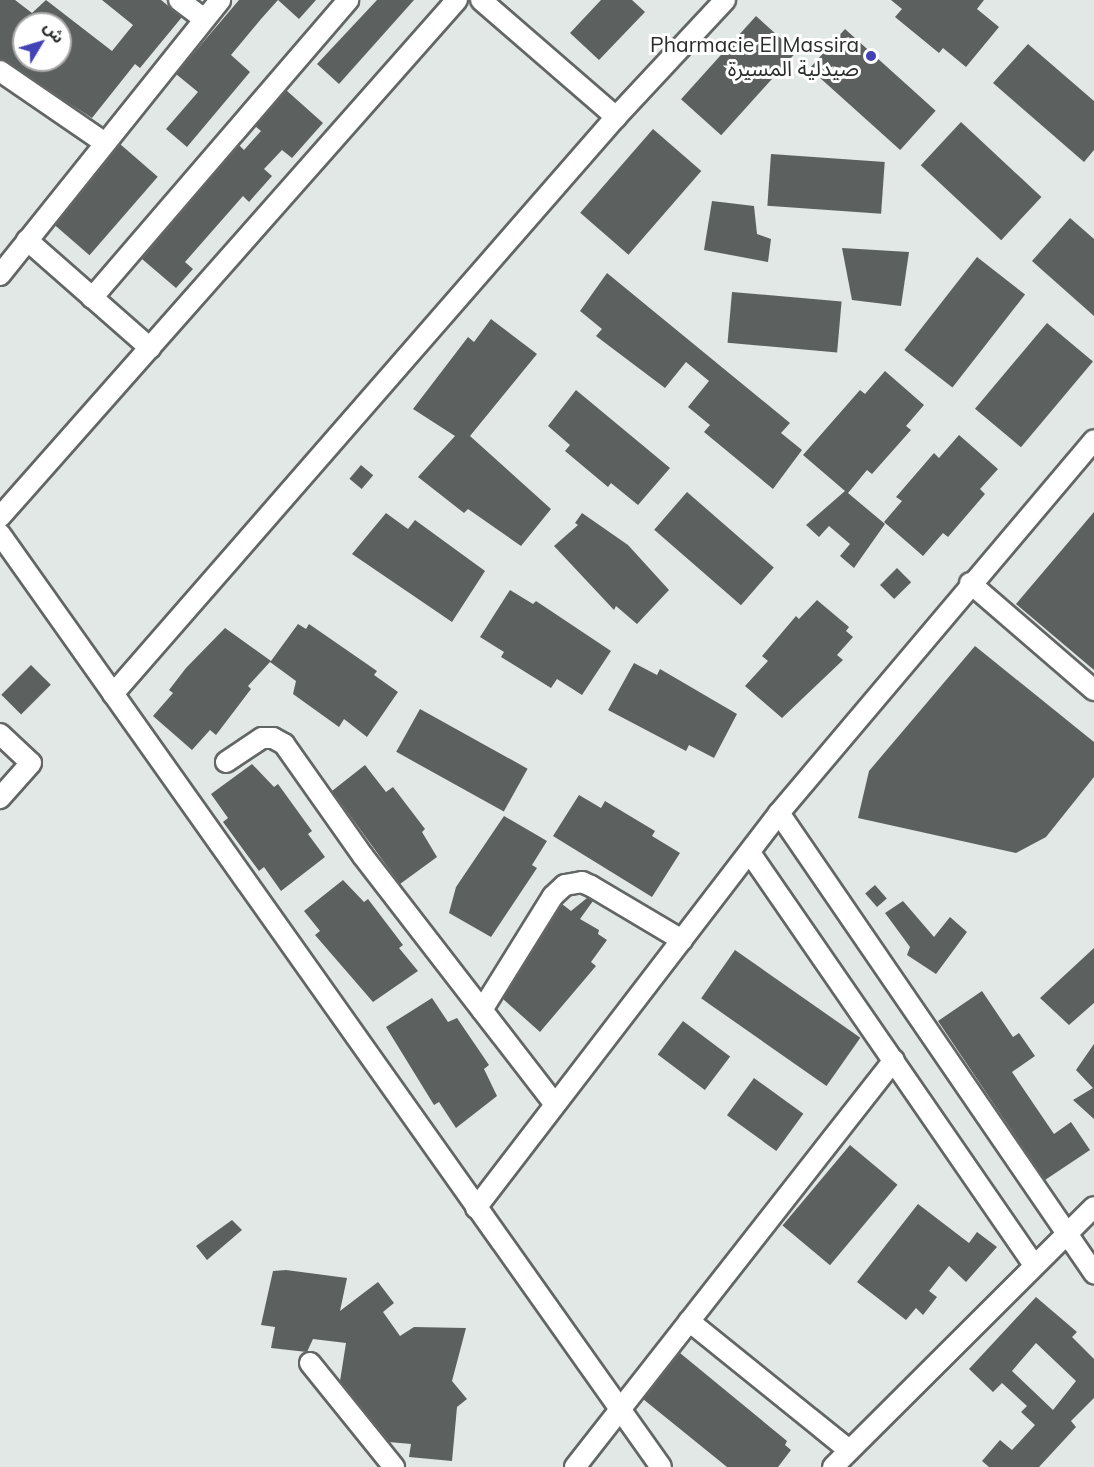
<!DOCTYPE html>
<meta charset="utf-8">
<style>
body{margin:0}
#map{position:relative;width:1094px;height:1467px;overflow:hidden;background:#e2e8e5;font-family:Mulish,"Noto Sans Arabic",sans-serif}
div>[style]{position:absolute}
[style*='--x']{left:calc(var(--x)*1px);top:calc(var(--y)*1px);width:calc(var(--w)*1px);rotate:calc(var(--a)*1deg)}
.building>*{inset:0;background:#5c6160;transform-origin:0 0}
.roads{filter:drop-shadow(2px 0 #626664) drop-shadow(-2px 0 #626664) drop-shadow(0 2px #626664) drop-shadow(0 -2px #626664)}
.minor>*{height:20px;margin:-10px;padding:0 10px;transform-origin:10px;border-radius:10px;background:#fff}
.dots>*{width:16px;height:16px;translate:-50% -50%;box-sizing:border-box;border:3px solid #fff;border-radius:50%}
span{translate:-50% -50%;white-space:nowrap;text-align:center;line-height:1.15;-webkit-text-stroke:6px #fff;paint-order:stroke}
.poi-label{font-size:21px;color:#2a2c2b}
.right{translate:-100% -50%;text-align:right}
.north{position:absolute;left:12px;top:12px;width:60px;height:60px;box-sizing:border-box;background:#fff;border:2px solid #aaabaa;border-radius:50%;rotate:52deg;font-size:16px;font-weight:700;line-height:24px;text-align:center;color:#2a2c2b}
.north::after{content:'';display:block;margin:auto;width:21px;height:27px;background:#4242b7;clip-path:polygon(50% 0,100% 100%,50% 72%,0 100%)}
</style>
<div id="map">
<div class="building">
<i style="clip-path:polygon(evenodd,0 0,15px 0,32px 13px,46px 0,112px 51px,133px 25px,102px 0,161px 0,182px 17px,140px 68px,135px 64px,92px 118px,0 59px,0 0,24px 24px,60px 24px,60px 60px,24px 60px,24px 24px)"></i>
<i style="clip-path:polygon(239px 0,316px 0,299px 19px,278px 0,261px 19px,231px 55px,250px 72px,187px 147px,166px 129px,198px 92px,176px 74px)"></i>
<i style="clip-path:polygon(377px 0,414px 0,339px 84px,317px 64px)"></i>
<i style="clip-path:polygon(601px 0,632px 0,645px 12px,599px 60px,570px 33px)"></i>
<i style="clip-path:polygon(891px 0,984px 0,977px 9px,999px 27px,966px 67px,943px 48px,939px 53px,895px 17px,902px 9px)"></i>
<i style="left:756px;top:16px;width:54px;height:112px;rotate:42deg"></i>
<i style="left:845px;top:29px;width:122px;height:53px;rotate:42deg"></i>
<i style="clip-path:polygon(1028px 44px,1094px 101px,1094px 150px,1084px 162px,993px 83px)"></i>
<i style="clip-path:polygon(286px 90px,323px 123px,292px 158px,282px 150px,264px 169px,272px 176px,249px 202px,243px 196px,185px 262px,193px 269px,176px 288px,142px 259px,239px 145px,244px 150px,261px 131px,255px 126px)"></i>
<i style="left:961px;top:122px;width:110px;height:59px;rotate:43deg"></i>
<i style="left:653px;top:129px;width:64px;height:111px;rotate:41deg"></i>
<i style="left:120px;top:144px;width:50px;height:104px;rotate:41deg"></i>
<i style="left:771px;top:154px;width:114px;height:52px;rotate:4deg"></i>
<i style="clip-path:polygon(712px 201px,754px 206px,757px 234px,771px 239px,768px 262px,704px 250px)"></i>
<i style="clip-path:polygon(1070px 218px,1094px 239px,1094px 316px,1032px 261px)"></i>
<i style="clip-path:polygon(842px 248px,909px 252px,901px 306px,852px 300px)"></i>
<i style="left:977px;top:257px;width:61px;height:118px;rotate:38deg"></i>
<i style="clip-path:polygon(607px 273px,790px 423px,781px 433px,802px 450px,773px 489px,704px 432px,710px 425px,688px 407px,709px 381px,686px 362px,665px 388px,596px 336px,602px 329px,580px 311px)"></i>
<i style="left:732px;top:292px;width:110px;height:51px;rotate:5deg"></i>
<i style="clip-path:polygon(491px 319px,537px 354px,470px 436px,551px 509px,521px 546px,468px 509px,464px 513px,418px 477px,455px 436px,413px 409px,468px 337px,474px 342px)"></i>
<i style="left:1047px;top:323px;width:60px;height:112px;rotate:40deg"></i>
<i style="clip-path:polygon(885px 371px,924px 405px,906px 426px,911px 430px,872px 474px,867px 470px,848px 493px,885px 524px,854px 568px,840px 556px,850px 544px,829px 526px,819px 537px,806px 525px,845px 491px,803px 455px,860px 390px,865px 394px)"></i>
<i style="clip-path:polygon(576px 390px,670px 468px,638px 505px,611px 483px,608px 487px,565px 451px,570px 445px,548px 426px)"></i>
<i style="clip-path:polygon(959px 435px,998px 469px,980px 489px,985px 494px,948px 537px,943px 533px,923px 556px,884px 522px,902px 501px,896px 497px,934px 453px,939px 458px)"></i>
<i style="left:361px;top:465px;width:16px;height:18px;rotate:40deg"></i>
<i style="left:687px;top:492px;width:115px;height:50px;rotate:41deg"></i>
<i style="clip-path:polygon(1094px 512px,1094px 670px,1016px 604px)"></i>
<i style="clip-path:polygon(386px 513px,408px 529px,415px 520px,485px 571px,452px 622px,352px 554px)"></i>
<i style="clip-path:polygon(582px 513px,628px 545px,669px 590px,637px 624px,616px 606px,614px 610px,554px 546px,578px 525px,575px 523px)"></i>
<i style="left:897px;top:568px;width:20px;height:24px;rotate:45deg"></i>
<i style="clip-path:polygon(510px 590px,533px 604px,536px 601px,611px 651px,582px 695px,557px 679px,551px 688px,501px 657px,504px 652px,480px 637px)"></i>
<i style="clip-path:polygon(817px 600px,849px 627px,846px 631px,853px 637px,837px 655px,843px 660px,782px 718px,745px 686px,768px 661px,762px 656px,796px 616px,799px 619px)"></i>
<i style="clip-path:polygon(298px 624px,306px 629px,309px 624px,377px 671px,374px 675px,398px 692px,367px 737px,344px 719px,339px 727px,293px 694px,296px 681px,270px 662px,248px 686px,251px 689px,216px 735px,210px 730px,192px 750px,153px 716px,173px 693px,169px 690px,186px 668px,225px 628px,271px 661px)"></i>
<i style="clip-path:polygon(975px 646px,1094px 742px,1094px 777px,1046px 837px,1016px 853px,858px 818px,869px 771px)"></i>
<i style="clip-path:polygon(634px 663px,657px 675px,660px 669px,737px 714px,714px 758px,689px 745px,686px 751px,608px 710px)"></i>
<i style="left:31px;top:665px;width:28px;height:42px;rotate:45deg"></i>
<i style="left:420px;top:709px;width:123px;height:49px;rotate:29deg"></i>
<i style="clip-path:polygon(252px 764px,274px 787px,278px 784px,312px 831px,308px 834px,325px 857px,281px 891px,264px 867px,259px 871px,223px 822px,228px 818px,211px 794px)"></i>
<i style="clip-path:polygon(365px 765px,386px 792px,393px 787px,425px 829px,422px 832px,437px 857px,400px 884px,332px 791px)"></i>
<i style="clip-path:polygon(579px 795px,601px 808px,605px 801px,655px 831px,652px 836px,680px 853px,652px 897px,553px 836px)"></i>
<i style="clip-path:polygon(504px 816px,547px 841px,532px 865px,537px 868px,491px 937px,449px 913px,456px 887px)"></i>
<i style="clip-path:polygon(343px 880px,364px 902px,368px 899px,403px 945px,399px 948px,418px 971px,373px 1002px,315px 935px,320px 931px,304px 911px)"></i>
<i style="left:875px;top:885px;width:18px;height:13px;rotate:49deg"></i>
<i style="clip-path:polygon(587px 898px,593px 901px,580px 919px,599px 930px,598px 934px,607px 940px,591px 962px,596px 966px,540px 1032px,503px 999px,562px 904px,571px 911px)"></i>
<i style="clip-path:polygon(903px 901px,934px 937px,950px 917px,967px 932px,936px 974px,907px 955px,910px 947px,885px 913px)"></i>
<i style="clip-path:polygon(1094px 948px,1094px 1003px,1069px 1025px,1040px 998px)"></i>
<i style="left:735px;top:950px;width:153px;height:59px;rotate:35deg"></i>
<i style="clip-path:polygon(982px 991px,1013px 1037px,1019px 1033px,1035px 1056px,1012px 1072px,1054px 1134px,1071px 1122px,1090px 1150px,1045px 1180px,938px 1021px)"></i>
<i style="clip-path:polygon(432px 998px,448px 1022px,457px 1018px,489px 1065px,484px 1069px,497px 1096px,456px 1128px,439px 1102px,434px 1105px,386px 1027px)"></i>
<i style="left:683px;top:1021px;width:59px;height:42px;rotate:37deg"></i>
<i style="clip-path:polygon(1094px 1044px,1094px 1119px,1073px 1100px,1093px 1088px,1076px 1070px)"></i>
<i style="left:754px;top:1078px;width:61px;height:46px;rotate:36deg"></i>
<i style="left:850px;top:1145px;width:62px;height:105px;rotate:40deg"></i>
<i style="clip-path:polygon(918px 1204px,969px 1243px,977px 1232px,997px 1247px,966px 1282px,949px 1266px,929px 1291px,937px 1297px,923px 1315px,916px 1308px,906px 1320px,857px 1282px)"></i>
<i style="clip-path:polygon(232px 1220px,242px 1230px,207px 1260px,196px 1246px)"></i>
<i style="clip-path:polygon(286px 1270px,347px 1278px,340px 1311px,378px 1282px,394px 1303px,383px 1312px,400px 1336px,414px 1327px,466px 1328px,452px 1381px,467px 1399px,457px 1407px,452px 1461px,409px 1457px,411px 1444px,389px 1442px,340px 1381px,346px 1343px,313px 1339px,307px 1352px,271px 1348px,275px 1327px,261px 1325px,273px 1271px)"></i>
<i style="clip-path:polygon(evenodd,1036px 1297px,1077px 1332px,1072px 1337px,1094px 1359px,1094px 1398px,1071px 1421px,1076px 1427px,1039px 1467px,989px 1467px,982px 1461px,1000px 1440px,1012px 1450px,1035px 1425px,1021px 1412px,1027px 1406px,1002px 1383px,993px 1392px,969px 1369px,1036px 1297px,1036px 1343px,1076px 1381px,1053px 1410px,1012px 1371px,1036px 1343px)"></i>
<i style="clip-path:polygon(680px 1353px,787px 1441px,785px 1445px,791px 1450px,778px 1467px,727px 1467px,643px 1399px)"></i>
</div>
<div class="roads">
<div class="minor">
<i style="--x:179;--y:0;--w:31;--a:37"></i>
<i style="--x:481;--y:0;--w:179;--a:40.9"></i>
<i style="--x:0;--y:71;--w:127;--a:34.4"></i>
<i style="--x:27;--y:240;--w:164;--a:41.3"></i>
<i style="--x:0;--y:275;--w:352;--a:-51.3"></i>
<i style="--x:92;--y:298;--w:393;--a:-49.3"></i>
<i style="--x:0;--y:517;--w:690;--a:-48.53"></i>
<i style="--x:0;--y:534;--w:1143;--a:54.68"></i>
<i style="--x:970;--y:583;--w:164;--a:40.8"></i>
<i style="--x:113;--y:694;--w:765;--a:-48.92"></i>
<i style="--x:616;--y:117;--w:160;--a:-47"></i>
<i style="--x:0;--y:734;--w:42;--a:43.1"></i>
<i style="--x:31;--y:763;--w:47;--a:131.5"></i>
<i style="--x:226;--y:762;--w:43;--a:-33.7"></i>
<i style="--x:262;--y:738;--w:11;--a:0"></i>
<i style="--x:273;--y:738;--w:13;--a:29"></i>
<i style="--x:284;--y:744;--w:137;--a:54.8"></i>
<i style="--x:363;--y:856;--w:312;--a:52.3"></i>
<i style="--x:779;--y:813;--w:558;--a:55.6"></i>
<i style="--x:750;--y:853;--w:500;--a:55.42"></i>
<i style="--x:482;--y:1010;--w:134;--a:-58.1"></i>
<i style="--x:553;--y:896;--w:16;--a:-43"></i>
<i style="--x:565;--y:885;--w:17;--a:-10"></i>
<i style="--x:582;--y:882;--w:10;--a:24"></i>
<i style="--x:591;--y:886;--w:106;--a:30.7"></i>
<i style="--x:476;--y:1208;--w:498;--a:-52.5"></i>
<i style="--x:779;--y:813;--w:488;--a:-49.8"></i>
<i style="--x:689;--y:1321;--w:206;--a:38.9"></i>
<i style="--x:310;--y:1363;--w:134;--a:51.1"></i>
<i style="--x:575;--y:1467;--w:517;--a:-51.91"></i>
<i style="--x:833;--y:1467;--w:368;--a:-44.9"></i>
</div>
</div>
<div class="dots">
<i style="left:871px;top:56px;background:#4242b7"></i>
</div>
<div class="poi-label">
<span class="right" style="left:859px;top:56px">Pharmacie El Massira<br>صيدلية المسيرة</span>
</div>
<div class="north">ش</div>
</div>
